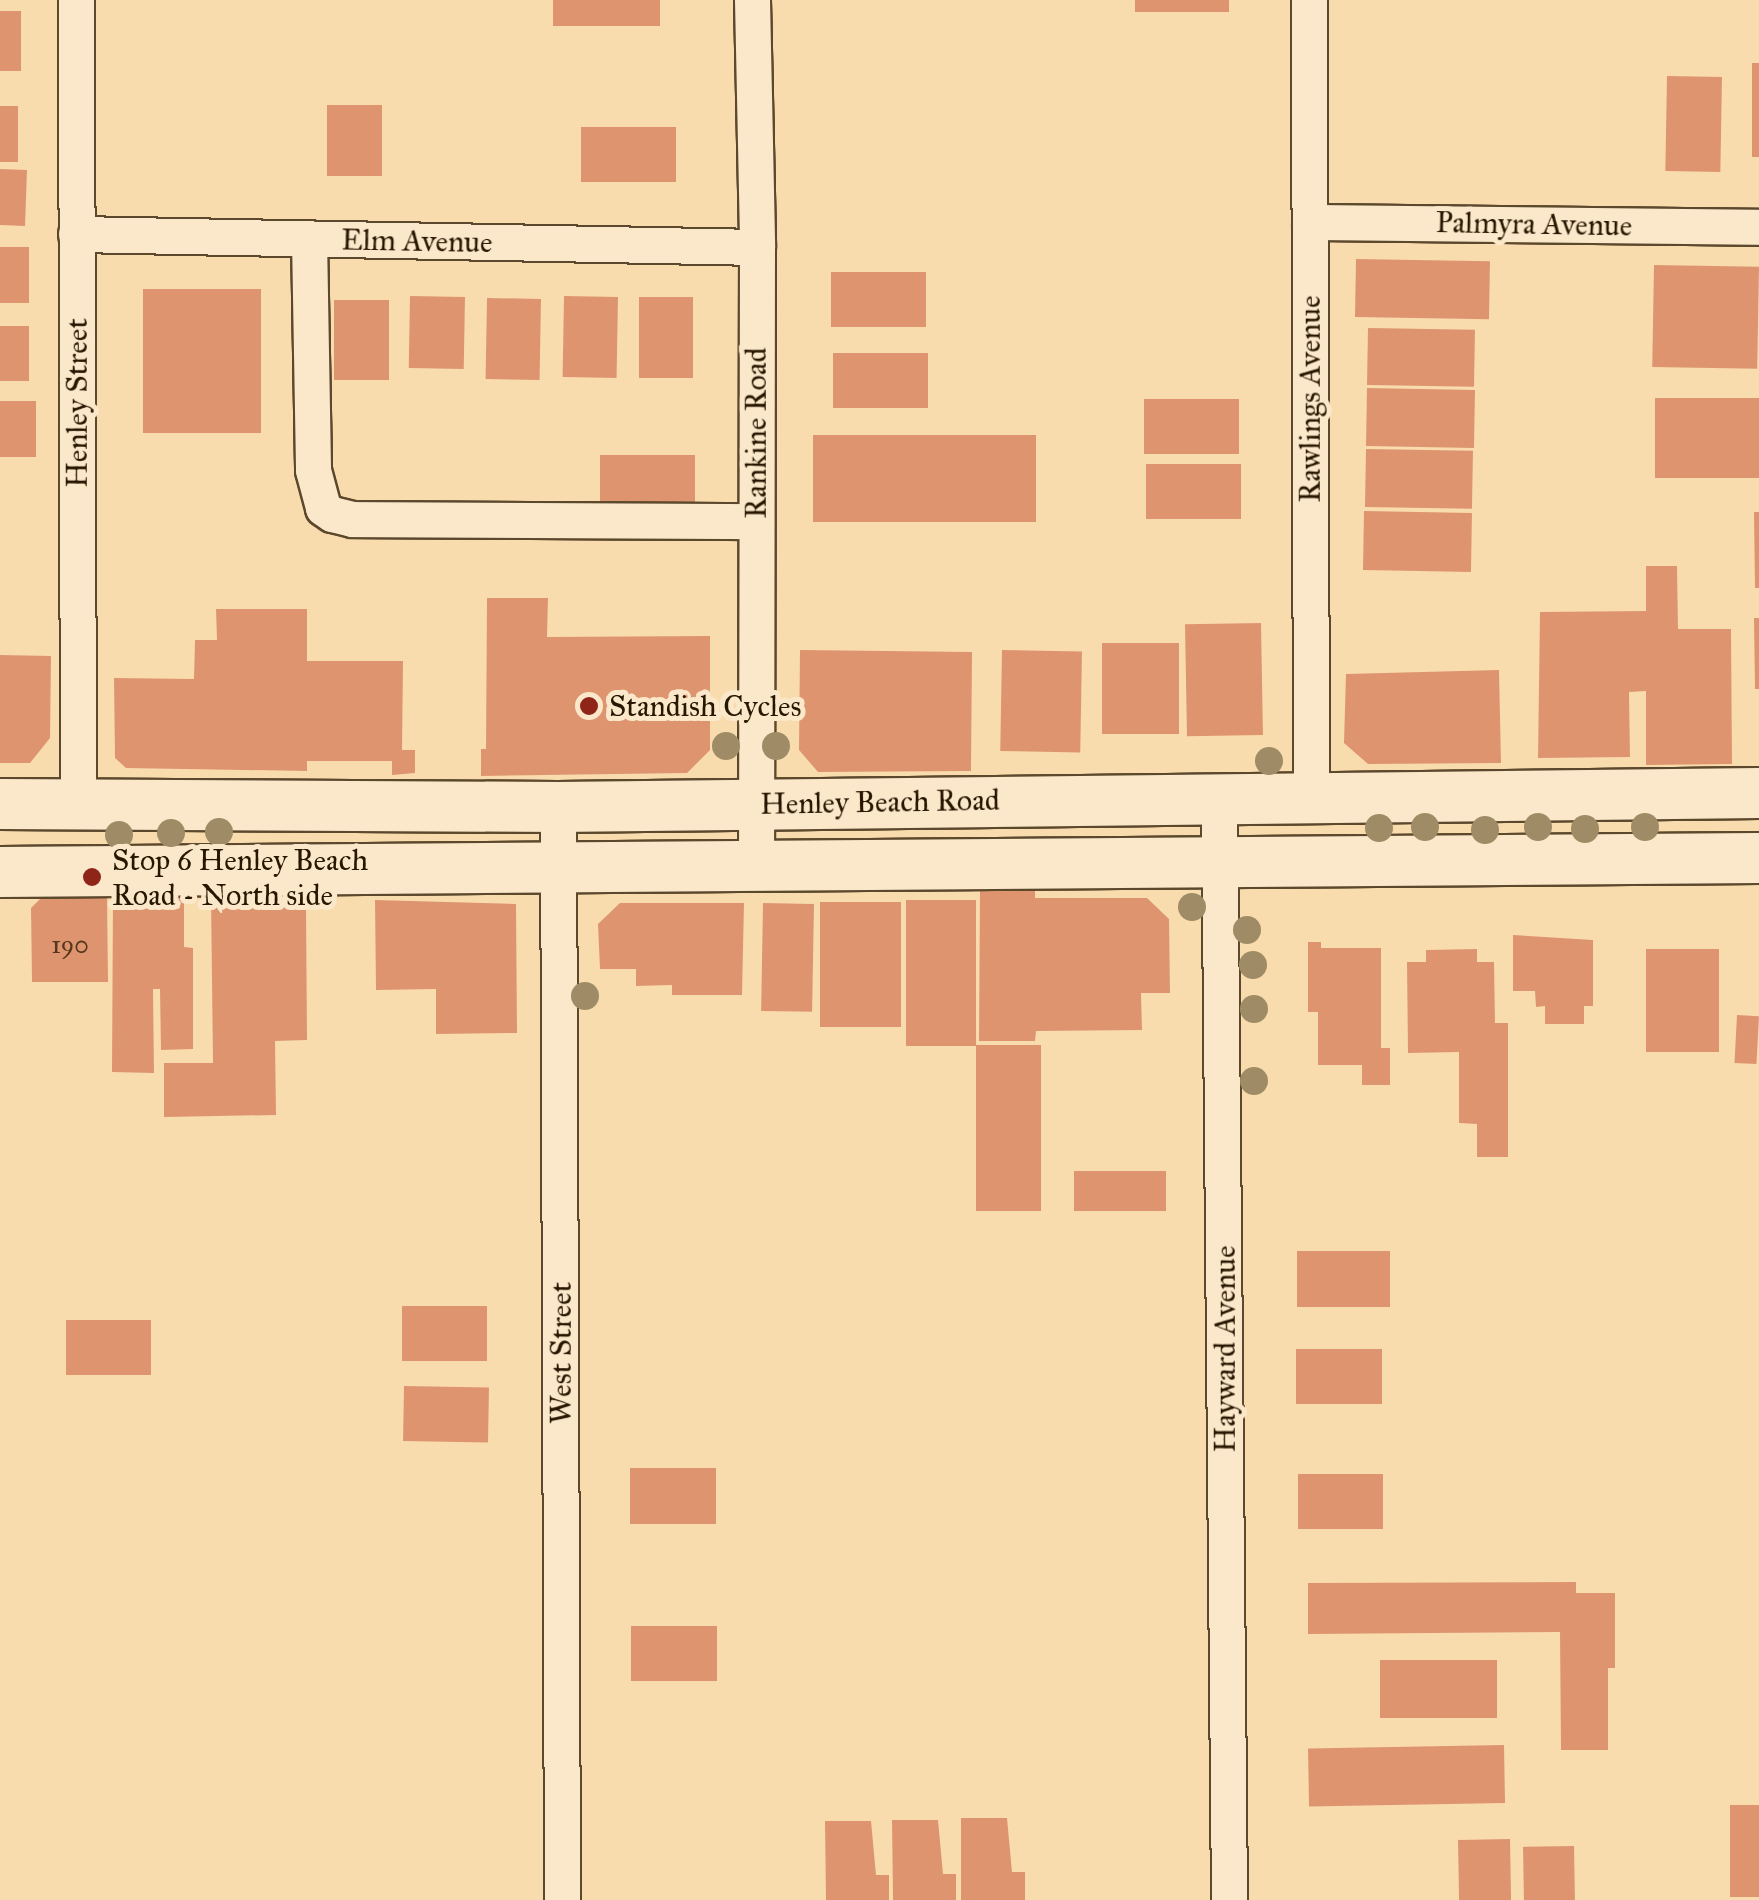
<!DOCTYPE html>
<style>
body{margin:0}
#map{position:relative;width:1759px;height:1900px;overflow:hidden;background:#f9dcae;font-family:"IM FELL Great Primer",serif}
div>[style]{position:absolute}
[style*='--x']{left:calc(var(--x)*1px);top:calc(var(--y)*1px);width:calc(var(--w)*1px);rotate:calc(var(--a)*1deg)}
.building>*{inset:0;background:#de956f;transform-origin:0 0}
.roads{filter:drop-shadow(2px 0 #5c482c) drop-shadow(-2px 0 #5c482c) drop-shadow(0 2px #5c482c) drop-shadow(0 -2px #5c482c)}
.minor>*{height:35px;margin:-17.5px;padding:0 17.5px;transform-origin:17.5px;border-radius:17.5px;background:#fbe8ca}
.secondary>*{height:50px;margin:-25px;padding:0 25px;transform-origin:25px;border-radius:25px;background:#fbe8ca}
.trees>*{width:28px;height:28px;margin:-14px;border-radius:50%;background:#9f8b65}
.dots>*{width:28px;height:28px;translate:-50% -50%;box-sizing:border-box;border:5px solid #fbe8ca;border-radius:50%}
span{translate:-50% -50%;white-space:nowrap;text-align:center;line-height:1.15;-webkit-text-stroke:10px #fbe8ca;paint-order:stroke}
.number-label{font-size:25px;color:#56361c}
.number-label span{-webkit-text-stroke-width:0}
.street-label{font-size:30px;color:#281601}
.poi-label{font-size:30px;color:#281601}
.left{translate:0 -50%;text-align:left}
</style>
<div id="map">
<div class="building">
<i style="left:553px;top:0;width:107px;height:26px"></i>
<i style="left:1135px;top:0;width:94px;height:12px"></i>
<i style="left:0;top:11px;width:21px;height:60px"></i>
<i style="left:1752px;top:63px;width:7px;height:94px"></i>
<i style="left:1667px;top:76px;width:55px;height:95px;rotate:1deg"></i>
<i style="left:327px;top:105px;width:55px;height:71px"></i>
<i style="left:0;top:106px;width:18px;height:56px"></i>
<i style="left:581px;top:127px;width:95px;height:55px"></i>
<i style="left:0;top:169px;width:27px;height:56px;rotate:2deg"></i>
<i style="left:0;top:247px;width:29px;height:56px"></i>
<i style="left:1356px;top:259px;width:134px;height:58px;rotate:1deg"></i>
<i style="left:1654px;top:265px;width:105px;height:102px;rotate:1deg"></i>
<i style="left:831px;top:272px;width:95px;height:55px"></i>
<i style="left:261px;top:289px;width:144px;height:118px;rotate:90deg"></i>
<i style="left:410px;top:296px;width:55px;height:72px;rotate:1deg"></i>
<i style="left:564px;top:296px;width:54px;height:81px;rotate:1deg"></i>
<i style="left:639px;top:297px;width:54px;height:81px"></i>
<i style="left:487px;top:298px;width:54px;height:81px;rotate:1deg"></i>
<i style="left:334px;top:300px;width:55px;height:80px"></i>
<i style="left:0;top:326px;width:29px;height:55px"></i>
<i style="left:1368px;top:328px;width:107px;height:57px;rotate:1deg"></i>
<i style="left:928px;top:353px;width:55px;height:95px;rotate:90deg"></i>
<i style="left:1367px;top:388px;width:108px;height:58px;rotate:1deg"></i>
<i style="left:1655px;top:398px;width:104px;height:80px"></i>
<i style="left:1239px;top:399px;width:55px;height:95px;rotate:90deg"></i>
<i style="left:36px;top:401px;width:56px;height:36px;rotate:90deg"></i>
<i style="left:813px;top:435px;width:223px;height:87px"></i>
<i style="left:1366px;top:449px;width:107px;height:58px;rotate:1deg"></i>
<i style="left:695px;top:455px;width:55px;height:95px;rotate:90deg"></i>
<i style="left:1241px;top:464px;width:55px;height:95px;rotate:90deg"></i>
<i style="left:1364px;top:511px;width:108px;height:59px;rotate:1deg"></i>
<i style="clip-path:polygon(1754px 512px,1759px 512px,1759px 588px,1755px 588px)"></i>
<i style="clip-path:polygon(1646px 566px,1677px 566px,1678px 629px,1731px 629px,1732px 764px,1646px 765px,1646px 691px,1629px 692px,1630px 757px,1538px 758px,1540px 612px,1646px 611px)"></i>
<i style="clip-path:polygon(487px 598px,548px 598px,547px 637px,710px 636px,710px 750px,687px 773px,481px 776px,481px 749px,486px 749px)"></i>
<i style="clip-path:polygon(216px 609px,307px 609px,307px 661px,403px 661px,402px 750px,415px 750px,415px 773px,392px 775px,392px 761px,307px 761px,307px 771px,126px 768px,115px 758px,114px 678px,194px 679px,195px 640px,217px 640px)"></i>
<i style="clip-path:polygon(1754px 618px,1759px 618px,1759px 689px,1755px 689px)"></i>
<i style="left:1261px;top:623px;width:112px;height:76px;rotate:89deg"></i>
<i style="left:1102px;top:643px;width:77px;height:91px"></i>
<i style="clip-path:polygon(800px 650px,972px 652px,971px 771px,818px 772px,799px 750px)"></i>
<i style="left:1002px;top:650px;width:80px;height:101px;rotate:1deg"></i>
<i style="clip-path:polygon(0 655px,51px 656px,50px 738px,30px 763px,0 763px)"></i>
<i style="clip-path:polygon(1499px 670px,1501px 763px,1368px 764px,1344px 743px,1346px 674px)"></i>
<i style="clip-path:polygon(980px 889px,1035px 889px,1035px 898px,1147px 898px,1169px 919px,1170px 993px,1141px 993px,1142px 1030px,1036px 1031px,1035px 1041px,979px 1041px)"></i>
<i style="clip-path:polygon(107px 896px,108px 982px,32px 982px,31px 908px,42px 897px)"></i>
<i style="clip-path:polygon(113px 896px,184px 896px,184px 947px,193px 948px,193px 1049px,161px 1050px,160px 989px,153px 989px,154px 1073px,112px 1072px)"></i>
<i style="clip-path:polygon(211px 898px,274px 898px,274px 906px,306px 906px,307px 1040px,275px 1041px,276px 1115px,164px 1117px,164px 1063px,213px 1063px)"></i>
<i style="clip-path:polygon(375px 900px,516px 904px,517px 1033px,436px 1034px,436px 989px,376px 990px)"></i>
<i style="left:976px;top:900px;width:146px;height:70px;rotate:90deg"></i>
<i style="left:901px;top:902px;width:125px;height:81px;rotate:90deg"></i>
<i style="clip-path:polygon(620px 903px,744px 903px,742px 995px,672px 995px,672px 985px,636px 986px,636px 969px,600px 969px,598px 924px)"></i>
<i style="left:763px;top:903px;width:51px;height:108px;rotate:1deg"></i>
<i style="clip-path:polygon(1513px 935px,1593px 940px,1593px 1006px,1584px 1006px,1584px 1024px,1545px 1024px,1545px 1006px,1536px 1007px,1535px 991px,1513px 991px)"></i>
<i style="clip-path:polygon(1308px 942px,1321px 942px,1321px 948px,1381px 948px,1381px 1048px,1390px 1048px,1390px 1085px,1362px 1085px,1362px 1065px,1318px 1065px,1318px 1012px,1308px 1012px)"></i>
<i style="clip-path:polygon(1477px 949px,1477px 962px,1494px 962px,1495px 1023px,1508px 1023px,1508px 1157px,1477px 1157px,1477px 1124px,1459px 1123px,1459px 1052px,1408px 1053px,1407px 962px,1426px 962px,1426px 950px)"></i>
<i style="left:1719px;top:949px;width:103px;height:73px;rotate:90deg"></i>
<i style="left:1737px;top:1015px;width:22px;height:48px;rotate:3deg"></i>
<i style="left:1041px;top:1045px;width:166px;height:65px;rotate:90deg"></i>
<i style="left:1074px;top:1171px;width:92px;height:40px"></i>
<i style="left:1390px;top:1251px;width:56px;height:93px;rotate:90deg"></i>
<i style="left:402px;top:1306px;width:85px;height:55px"></i>
<i style="left:66px;top:1320px;width:85px;height:55px"></i>
<i style="left:1296px;top:1349px;width:86px;height:55px"></i>
<i style="left:404px;top:1386px;width:85px;height:55px;rotate:1deg"></i>
<i style="left:716px;top:1468px;width:56px;height:86px;rotate:90deg"></i>
<i style="left:1298px;top:1474px;width:85px;height:55px"></i>
<i style="clip-path:polygon(1576px 1582px,1576px 1593px,1615px 1593px,1615px 1668px,1608px 1668px,1608px 1750px,1561px 1750px,1560px 1632px,1308px 1634px,1308px 1583px)"></i>
<i style="left:631px;top:1626px;width:86px;height:55px"></i>
<i style="left:1497px;top:1660px;width:58px;height:117px;rotate:90deg"></i>
<i style="left:1504px;top:1745px;width:58px;height:196px;rotate:89deg"></i>
<i style="left:1730px;top:1805px;width:29px;height:92px"></i>
<i style="clip-path:polygon(961px 1818px,1007px 1818px,1012px 1872px,1025px 1872px,1025px 1900px,961px 1900px)"></i>
<i style="clip-path:polygon(892px 1820px,938px 1820px,943px 1874px,956px 1874px,956px 1900px,893px 1900px)"></i>
<i style="clip-path:polygon(825px 1821px,871px 1821px,876px 1875px,889px 1875px,889px 1900px,826px 1900px)"></i>
<i style="left:1510px;top:1839px;width:61px;height:52px;rotate:89deg"></i>
<i style="left:1574px;top:1846px;width:54px;height:51px;rotate:89deg"></i>
</div>
<div class="roads">
<div class="minor">
<i style="--x:76;--y:0;--w:805;--a:89.86"></i>
<i style="--x:752;--y:0;--w:247;--a:88.8"></i>
<i style="--x:757;--y:247;--w:619;--a:90.09"></i>
<i style="--x:1309;--y:0;--w:798;--a:89.86"></i>
<i style="--x:1310;--y:222;--w:449;--a:0.6"></i>
<i style="--x:76;--y:234;--w:681;--a:1.09"></i>
<i style="--x:309;--y:238;--w:232;--a:89"></i>
<i style="--x:313;--y:470;--w:39;--a:75"></i>
<i style="--x:323;--y:508;--w:11;--a:34"></i>
<i style="--x:332;--y:514;--w:21;--a:14"></i>
<i style="--x:352;--y:519;--w:404;--a:0.3"></i>
<i style="--x:1219;--y:799;--w:1101;--a:89.48"></i>
<i style="--x:558;--y:807;--w:1093;--a:89.79"></i>
</div>
<div class="secondary">
<i style="--x:0;--y:804;--w:558;--a:0.31"></i>
<i style="--x:558;--y:807;--w:1201;--a:-0.67"></i>
<i style="--x:0;--y:872;--w:1759;--a:-0.46"></i>
</div>
</div>
<div class="trees">
<i style="left:726px;top:746px"></i>
<i style="left:776px;top:746px"></i>
<i style="left:1269px;top:761px"></i>
<i style="left:1425px;top:827px"></i>
<i style="left:1538px;top:827px"></i>
<i style="left:1645px;top:827px"></i>
<i style="left:1379px;top:828px"></i>
<i style="left:1585px;top:829px"></i>
<i style="left:1485px;top:830px"></i>
<i style="left:219px;top:832px"></i>
<i style="left:171px;top:833px"></i>
<i style="left:119px;top:835px"></i>
<i style="left:1192px;top:907px"></i>
<i style="left:1247px;top:930px"></i>
<i style="left:1253px;top:965px"></i>
<i style="left:585px;top:996px"></i>
<i style="left:1254px;top:1009px"></i>
<i style="left:1254px;top:1081px"></i>
</div>
<div class="dots">
<i style="left:589px;top:706px;background:#8f2418"></i>
<i style="left:92px;top:877px;background:#8f2418"></i>
</div>
<div class="number-label">
<span style="left:70px;top:945px">190</span>
</div>
<div class="street-label">
<span style="left:1534px;top:224px;rotate:1deg">Palmyra Avenue</span>
<span style="left:417px;top:241px;rotate:1deg">Elm Avenue</span>
<span style="left:1310px;top:399px;rotate:-90deg">Rawlings Avenue</span>
<span style="left:77px;top:403px;rotate:-90deg">Henley Street</span>
<span style="left:756px;top:433px;rotate:-90deg">Rankine Road</span>
<span style="left:880px;top:802px;rotate:-1deg">Henley Beach Road</span>
<span style="left:1225px;top:1349px;rotate:-90deg">Hayward Avenue</span>
<span style="left:561px;top:1353px;rotate:-90deg">West Street</span>
</div>
<div class="poi-label">
<span class="left" style="left:609px;top:706px">Standish Cycles</span>
<span class="left" style="left:112px;top:877px">Stop 6 Henley Beach<br>Road - North side</span>
</div>
</div>
